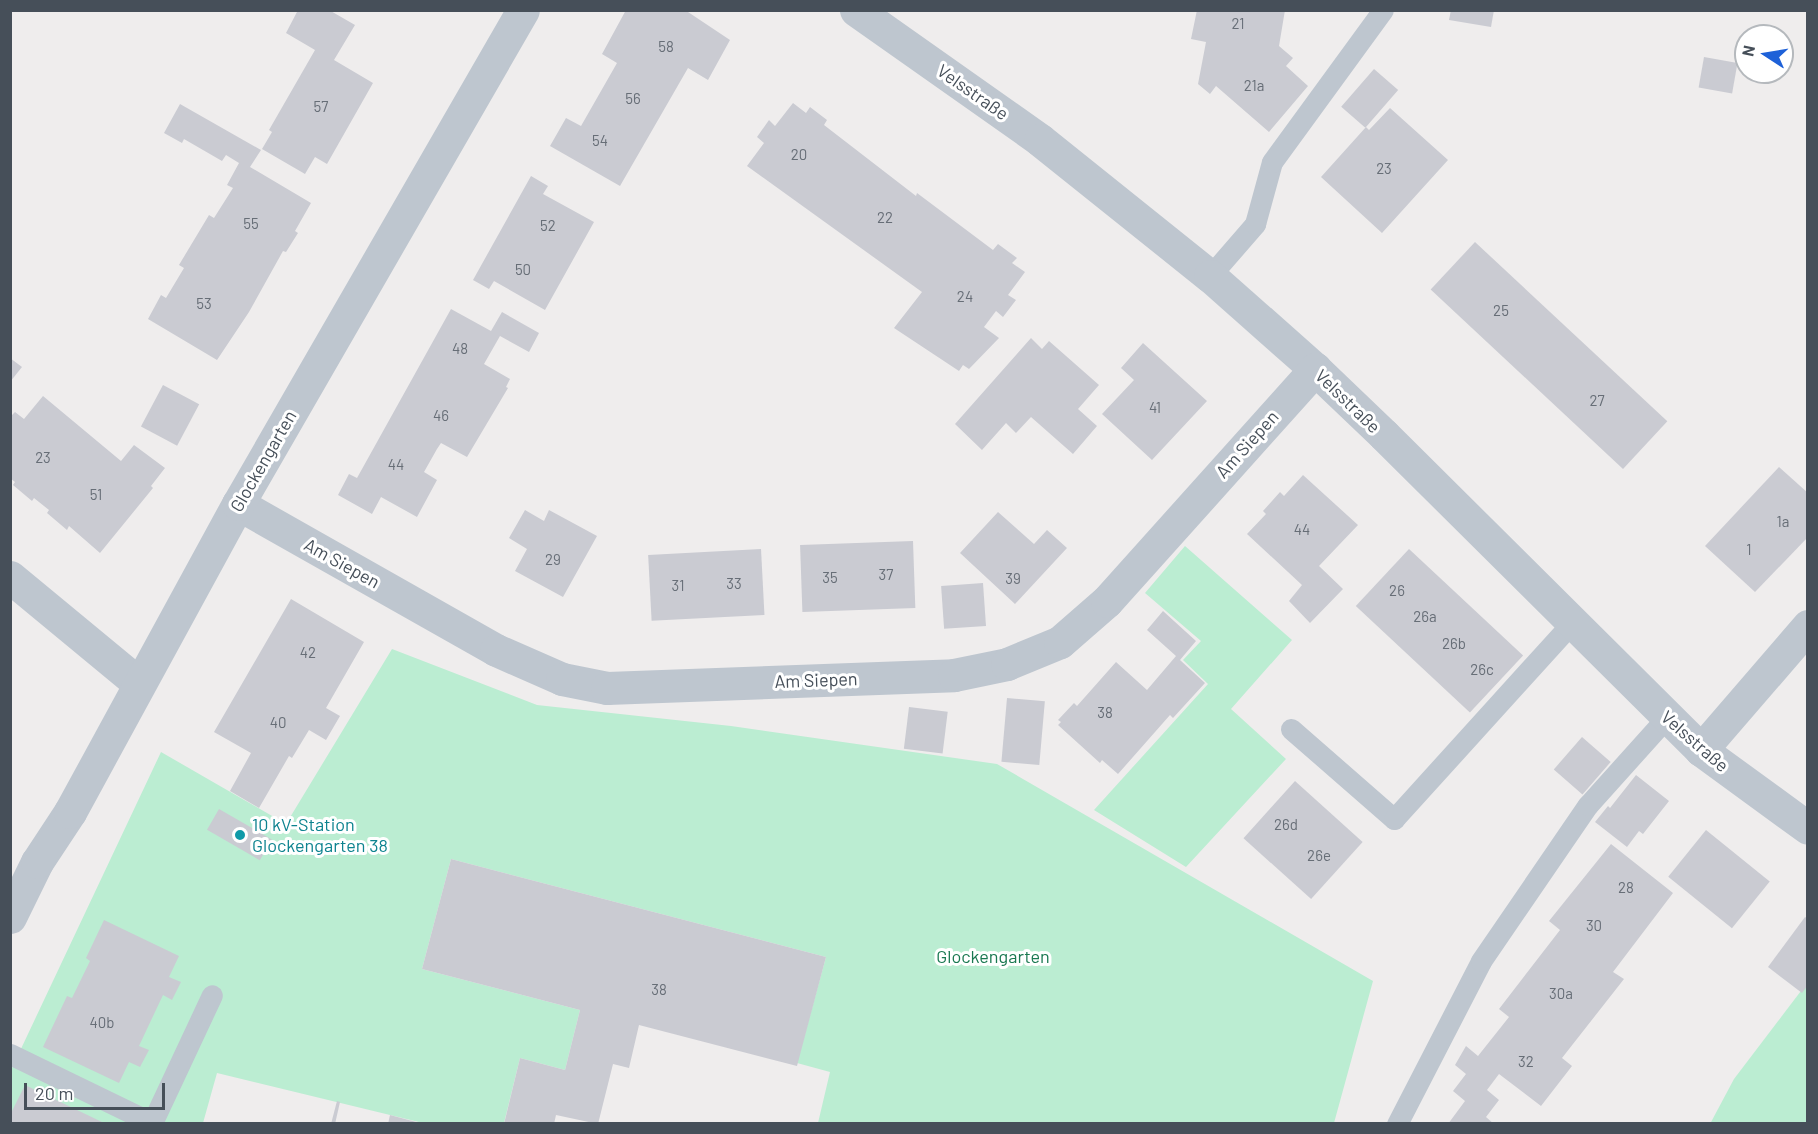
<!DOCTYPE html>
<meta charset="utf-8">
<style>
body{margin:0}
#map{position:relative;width:1818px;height:1134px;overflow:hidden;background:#efeded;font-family:Barlow,sans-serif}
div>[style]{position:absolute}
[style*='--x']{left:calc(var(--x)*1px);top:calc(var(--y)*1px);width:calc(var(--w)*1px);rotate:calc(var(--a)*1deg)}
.green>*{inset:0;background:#bbedd2}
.building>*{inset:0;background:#cacbd2;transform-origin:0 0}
.service>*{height:21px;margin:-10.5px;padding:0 10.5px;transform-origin:10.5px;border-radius:10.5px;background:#bec6cf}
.minor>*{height:33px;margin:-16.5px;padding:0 16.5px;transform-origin:16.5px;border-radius:16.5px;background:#bec6cf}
.dots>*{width:16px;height:16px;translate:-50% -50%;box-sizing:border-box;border:3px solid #fff;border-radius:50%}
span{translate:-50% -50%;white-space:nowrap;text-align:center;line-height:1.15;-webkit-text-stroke:6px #fff;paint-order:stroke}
.number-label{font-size:15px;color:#676e77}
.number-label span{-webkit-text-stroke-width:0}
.street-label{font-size:18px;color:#464f59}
.culture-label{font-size:18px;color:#0d838f}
.left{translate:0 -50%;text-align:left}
.park-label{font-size:18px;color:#197850}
.frame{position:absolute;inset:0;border:12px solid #464f59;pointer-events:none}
.north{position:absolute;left:1734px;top:24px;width:60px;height:60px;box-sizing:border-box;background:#fff;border:2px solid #b5b9bd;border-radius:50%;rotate:282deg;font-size:16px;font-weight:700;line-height:24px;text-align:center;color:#464f59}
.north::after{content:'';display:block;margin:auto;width:21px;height:27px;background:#1e61d8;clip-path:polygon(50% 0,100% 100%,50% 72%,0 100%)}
.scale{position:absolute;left:24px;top:1083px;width:141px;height:27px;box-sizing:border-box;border:3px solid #464f59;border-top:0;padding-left:8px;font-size:18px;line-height:21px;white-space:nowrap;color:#464f59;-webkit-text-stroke:4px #fff;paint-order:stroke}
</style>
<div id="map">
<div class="green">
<i style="clip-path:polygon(1185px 546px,1292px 640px,1231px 709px,1286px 759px,1186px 867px,1094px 810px,1208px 684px,1183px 660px,1201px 641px,1145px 593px)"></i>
<i style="clip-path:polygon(392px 649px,537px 705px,731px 726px,997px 764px,1373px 981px,1334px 1123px,818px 1123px,830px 1072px,797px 1063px,826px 957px,451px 859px,422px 969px,580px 1010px,565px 1070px,520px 1058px,504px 1123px,423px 1123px,217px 1073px,203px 1123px,11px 1124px,11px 1070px,161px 752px,286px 824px)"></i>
<i style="clip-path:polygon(1807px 983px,1807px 1123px,1710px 1124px,1734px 1079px)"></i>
</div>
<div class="building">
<i style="clip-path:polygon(298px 10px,329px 10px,355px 25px,334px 60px,373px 83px,327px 164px,315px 157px,305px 174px,262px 149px,272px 132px,269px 130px,315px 50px,286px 33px)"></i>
<i style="clip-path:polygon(626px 10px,685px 10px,730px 40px,708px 80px,688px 68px,620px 186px,550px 146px,566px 118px,581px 126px,617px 63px,602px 54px)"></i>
<i style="clip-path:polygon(1197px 10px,1285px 10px,1279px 46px,1293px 58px,1286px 66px,1308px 86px,1269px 132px,1216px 86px,1210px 94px,1198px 84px,1206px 42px,1191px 39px)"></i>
<i style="clip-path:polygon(1451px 10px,1494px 10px,1491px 27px,1449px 20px)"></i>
<i style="left:1704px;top:57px;width:34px;height:31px;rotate:10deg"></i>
<i style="left:1374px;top:69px;width:32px;height:50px;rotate:41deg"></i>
<i style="clip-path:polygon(793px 103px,806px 113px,810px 107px,827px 120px,824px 125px,916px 196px,917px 193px,993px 250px,998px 244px,1017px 258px,1012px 263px,1025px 272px,1008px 295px,1016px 300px,1003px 317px,996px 311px,984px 327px,999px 338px,969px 369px,963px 365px,959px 371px,894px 328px,922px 292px,747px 166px,764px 143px,757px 137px,769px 120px,775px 126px)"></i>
<i style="clip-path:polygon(180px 104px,261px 150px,250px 167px,311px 203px,295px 231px,298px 233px,286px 252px,283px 251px,249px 312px,217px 360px,148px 319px,161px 295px,166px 298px,184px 268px,179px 265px,209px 215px,214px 218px,233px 188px,227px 185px,239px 163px,226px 155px,222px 161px,184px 139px,182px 143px,164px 133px)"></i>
<i style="clip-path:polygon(1390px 108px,1448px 160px,1382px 233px,1321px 177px,1366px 127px,1369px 130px)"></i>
<i style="clip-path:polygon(531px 176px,548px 186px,543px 194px,594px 222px,545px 310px,494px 281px,489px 289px,473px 280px)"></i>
<i style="left:1475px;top:242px;width:263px;height:65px;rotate:43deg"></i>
<i style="clip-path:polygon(451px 309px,491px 331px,502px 312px,539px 333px,529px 352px,500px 336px,484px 364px,510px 379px,506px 387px,508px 388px,467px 457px,441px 443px,437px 449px,424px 472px,437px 480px,417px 517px,381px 497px,372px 514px,338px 495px,349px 474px,357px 478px)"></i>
<i style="clip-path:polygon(1031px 338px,1042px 349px,1049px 341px,1099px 385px,1078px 409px,1097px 426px,1073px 454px,1031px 417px,1016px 433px,1006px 423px,982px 450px,955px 424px)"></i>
<i style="clip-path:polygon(1143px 343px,1207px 401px,1152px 460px,1102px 414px,1134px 380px,1121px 368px)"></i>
<i style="clip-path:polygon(10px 358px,22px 367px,10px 382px)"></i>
<i style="left:163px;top:385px;width:41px;height:47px;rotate:28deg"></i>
<i style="clip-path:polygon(43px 396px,121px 461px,134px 445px,165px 468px,151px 486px,153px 488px,100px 553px,69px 526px,67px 530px,47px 513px,49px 510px,34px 498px,32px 501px,13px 485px,15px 482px,10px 478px,10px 417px,15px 412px,24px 419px)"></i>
<i style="clip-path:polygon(1779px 467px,1808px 493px,1808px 537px,1755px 592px,1705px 546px)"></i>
<i style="clip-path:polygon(1303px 475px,1358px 525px,1319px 566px,1343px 589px,1310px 623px,1289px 601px,1302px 585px,1247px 534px,1266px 514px,1263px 511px,1280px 492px,1284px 496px)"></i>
<i style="clip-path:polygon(525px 510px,544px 521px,549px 510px,597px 536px,563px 597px,515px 571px,527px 549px,509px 538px)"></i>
<i style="clip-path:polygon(998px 512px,1034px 544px,1047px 530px,1067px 548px,1015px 604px,960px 553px)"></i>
<i style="left:913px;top:541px;width:67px;height:113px;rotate:88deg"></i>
<i style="left:761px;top:549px;width:66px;height:113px;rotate:87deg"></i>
<i style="left:1409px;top:549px;width:156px;height:78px;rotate:43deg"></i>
<i style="left:983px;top:583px;width:43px;height:42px;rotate:86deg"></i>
<i style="clip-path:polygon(291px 599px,364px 642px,326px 708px,340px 716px,326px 740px,309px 730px,292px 758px,289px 756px,259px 808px,230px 791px,251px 753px,214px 732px)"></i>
<i style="clip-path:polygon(1163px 611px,1196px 641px,1180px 660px,1205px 683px,1173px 718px,1170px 715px,1118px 774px,1102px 760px,1100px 763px,1058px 725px,1061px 722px,1058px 720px,1074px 703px,1077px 706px,1116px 662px,1147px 690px,1176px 656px,1147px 630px)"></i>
<i style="left:1007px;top:698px;width:38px;height:64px;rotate:5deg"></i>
<i style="left:909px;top:707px;width:39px;height:42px;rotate:7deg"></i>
<i style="left:1582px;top:737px;width:38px;height:43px;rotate:41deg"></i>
<i style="clip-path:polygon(1636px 775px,1669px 801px,1643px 834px,1639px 831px,1627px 847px,1595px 822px,1608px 806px,1610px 808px)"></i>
<i style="left:1295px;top:781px;width:91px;height:77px;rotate:42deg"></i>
<i style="left:219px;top:809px;width:61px;height:24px;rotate:30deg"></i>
<i style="left:1706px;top:830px;width:82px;height:60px;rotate:39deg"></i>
<i style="clip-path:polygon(1611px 844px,1673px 893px,1613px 972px,1624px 979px,1562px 1058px,1572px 1066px,1541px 1106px,1499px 1074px,1487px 1090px,1499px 1100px,1486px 1117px,1494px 1124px,1448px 1124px,1465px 1101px,1453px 1091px,1466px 1074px,1455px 1065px,1466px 1046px,1478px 1056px,1509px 1017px,1499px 1009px,1560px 930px,1549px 921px)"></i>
<i style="clip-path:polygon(451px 859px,826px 957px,797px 1066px,639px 1025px,629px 1068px,613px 1064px,598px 1124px,556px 1115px,554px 1124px,504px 1124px,520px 1058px,565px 1070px,580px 1010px,422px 969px)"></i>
<i style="clip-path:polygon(1805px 917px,1808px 919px,1808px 985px,1802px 993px,1768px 967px)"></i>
<i style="clip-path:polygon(104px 920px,179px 956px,169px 977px,181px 982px,172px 1000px,163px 995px,139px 1046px,149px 1050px,140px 1067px,129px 1062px,119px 1083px,43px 1047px,67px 996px,72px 998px,90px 961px,86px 958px)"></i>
<i style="clip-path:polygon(25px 1085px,102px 1122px,101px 1124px,10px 1124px,10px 1115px)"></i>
<i style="clip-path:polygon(337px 1101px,340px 1102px,335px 1124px,331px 1124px)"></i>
<i style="clip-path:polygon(390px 1115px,420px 1123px,420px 1124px,388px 1124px)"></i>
</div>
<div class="service">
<i style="--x:1210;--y:276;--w:69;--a:-49.1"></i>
<i style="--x:1255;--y:224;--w:64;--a:-74.7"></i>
<i style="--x:1272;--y:162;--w:188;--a:-53.9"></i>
<i style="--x:1291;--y:729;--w:137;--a:41.1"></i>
<i style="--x:1394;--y:819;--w:265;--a:-47.8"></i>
<i style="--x:10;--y:1054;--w:158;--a:25.9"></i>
<i style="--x:152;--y:1123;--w:141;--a:-64.9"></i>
<i style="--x:1397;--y:1124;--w:183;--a:-62.7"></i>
<i style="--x:1481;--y:961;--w:189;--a:-55.6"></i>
<i style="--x:1588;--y:805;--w:118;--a:-48.1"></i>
</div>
<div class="minor">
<i style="--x:856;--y:10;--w:225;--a:35.2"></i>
<i style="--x:1040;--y:140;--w:218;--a:38.7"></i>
<i style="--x:1210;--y:276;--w:140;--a:41.5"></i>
<i style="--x:1315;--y:369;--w:95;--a:43.7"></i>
<i style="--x:1384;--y:435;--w:447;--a:44.8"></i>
<i style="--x:1701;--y:750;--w:132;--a:36.1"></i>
<i style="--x:238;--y:504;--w:296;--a:29.5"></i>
<i style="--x:496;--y:650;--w:72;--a:23.7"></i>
<i style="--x:562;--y:679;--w:46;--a:11.3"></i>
<i style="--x:607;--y:688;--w:347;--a:-2.1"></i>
<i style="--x:954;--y:675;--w:54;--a:-11.7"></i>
<i style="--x:1007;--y:664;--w:57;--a:-22.5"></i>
<i style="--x:1060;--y:642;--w:62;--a:-41.1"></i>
<i style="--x:1107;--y:601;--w:312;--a:-48.1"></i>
<i style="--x:10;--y:577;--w:166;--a:39.6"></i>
<i style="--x:1701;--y:750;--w:164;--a:-49.2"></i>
<i style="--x:10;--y:917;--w:61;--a:-63.9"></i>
<i style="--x:37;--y:862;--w:60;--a:-56.6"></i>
<i style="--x:70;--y:812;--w:351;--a:-61.4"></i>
<i style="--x:238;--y:504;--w:570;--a:-60.02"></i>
</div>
<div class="dots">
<i style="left:240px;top:835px;background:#0f9aa8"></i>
</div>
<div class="number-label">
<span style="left:1238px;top:24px">21</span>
<span style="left:666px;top:47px">58</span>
<span style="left:1254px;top:86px">21a</span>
<span style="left:633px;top:99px">56</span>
<span style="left:321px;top:107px">57</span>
<span style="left:600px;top:141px">54</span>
<span style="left:799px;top:155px">20</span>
<span style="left:1384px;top:169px">23</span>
<span style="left:885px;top:218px">22</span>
<span style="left:251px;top:224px">55</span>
<span style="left:548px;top:226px">52</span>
<span style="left:523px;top:270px">50</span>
<span style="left:965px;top:297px">24</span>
<span style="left:204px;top:304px">53</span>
<span style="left:1501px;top:311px">25</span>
<span style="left:460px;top:349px">48</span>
<span style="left:1597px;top:401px">27</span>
<span style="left:1155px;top:408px">41</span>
<span style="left:441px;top:416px">46</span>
<span style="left:43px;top:458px">23</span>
<span style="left:396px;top:465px">44</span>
<span style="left:96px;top:495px">51</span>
<span style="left:1783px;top:522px">1a</span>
<span style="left:1302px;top:530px">44</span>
<span style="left:1749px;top:550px">1</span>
<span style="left:553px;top:560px">29</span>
<span style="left:886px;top:575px">37</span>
<span style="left:830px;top:578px">35</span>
<span style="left:1013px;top:579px">39</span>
<span style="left:734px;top:584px">33</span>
<span style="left:678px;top:586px">31</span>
<span style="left:1397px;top:591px">26</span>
<span style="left:1425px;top:617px">26a</span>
<span style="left:1454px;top:644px">26b</span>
<span style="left:308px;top:653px">42</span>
<span style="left:1482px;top:670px">26c</span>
<span style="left:1105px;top:713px">38</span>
<span style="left:278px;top:723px">40</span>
<span style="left:1286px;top:825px">26d</span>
<span style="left:1319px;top:856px">26e</span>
<span style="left:1626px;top:888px">28</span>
<span style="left:1594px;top:926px">30</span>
<span style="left:659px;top:990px">38</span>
<span style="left:1561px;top:994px">30a</span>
<span style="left:102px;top:1023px">40b</span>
<span style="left:1526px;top:1062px">32</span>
</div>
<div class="street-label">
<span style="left:973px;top:92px;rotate:35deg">Velsstraße</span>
<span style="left:1348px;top:401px;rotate:44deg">Velsstraße</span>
<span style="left:1247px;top:444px;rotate:-48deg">Am Siepen</span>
<span style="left:263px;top:461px;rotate:-60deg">Glockengarten</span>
<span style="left:342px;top:563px;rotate:29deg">Am Siepen</span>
<span style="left:816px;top:680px;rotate:-2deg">Am Siepen</span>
<span style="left:1695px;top:741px;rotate:41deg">Velsstraße</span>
</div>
<div class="culture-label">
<span class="left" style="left:252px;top:835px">10 kV-Station<br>Glockengarten 38</span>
</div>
<div class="park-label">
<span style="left:993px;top:956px">Glockengarten</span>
</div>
<div class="frame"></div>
<div class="north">N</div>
<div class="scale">20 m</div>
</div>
